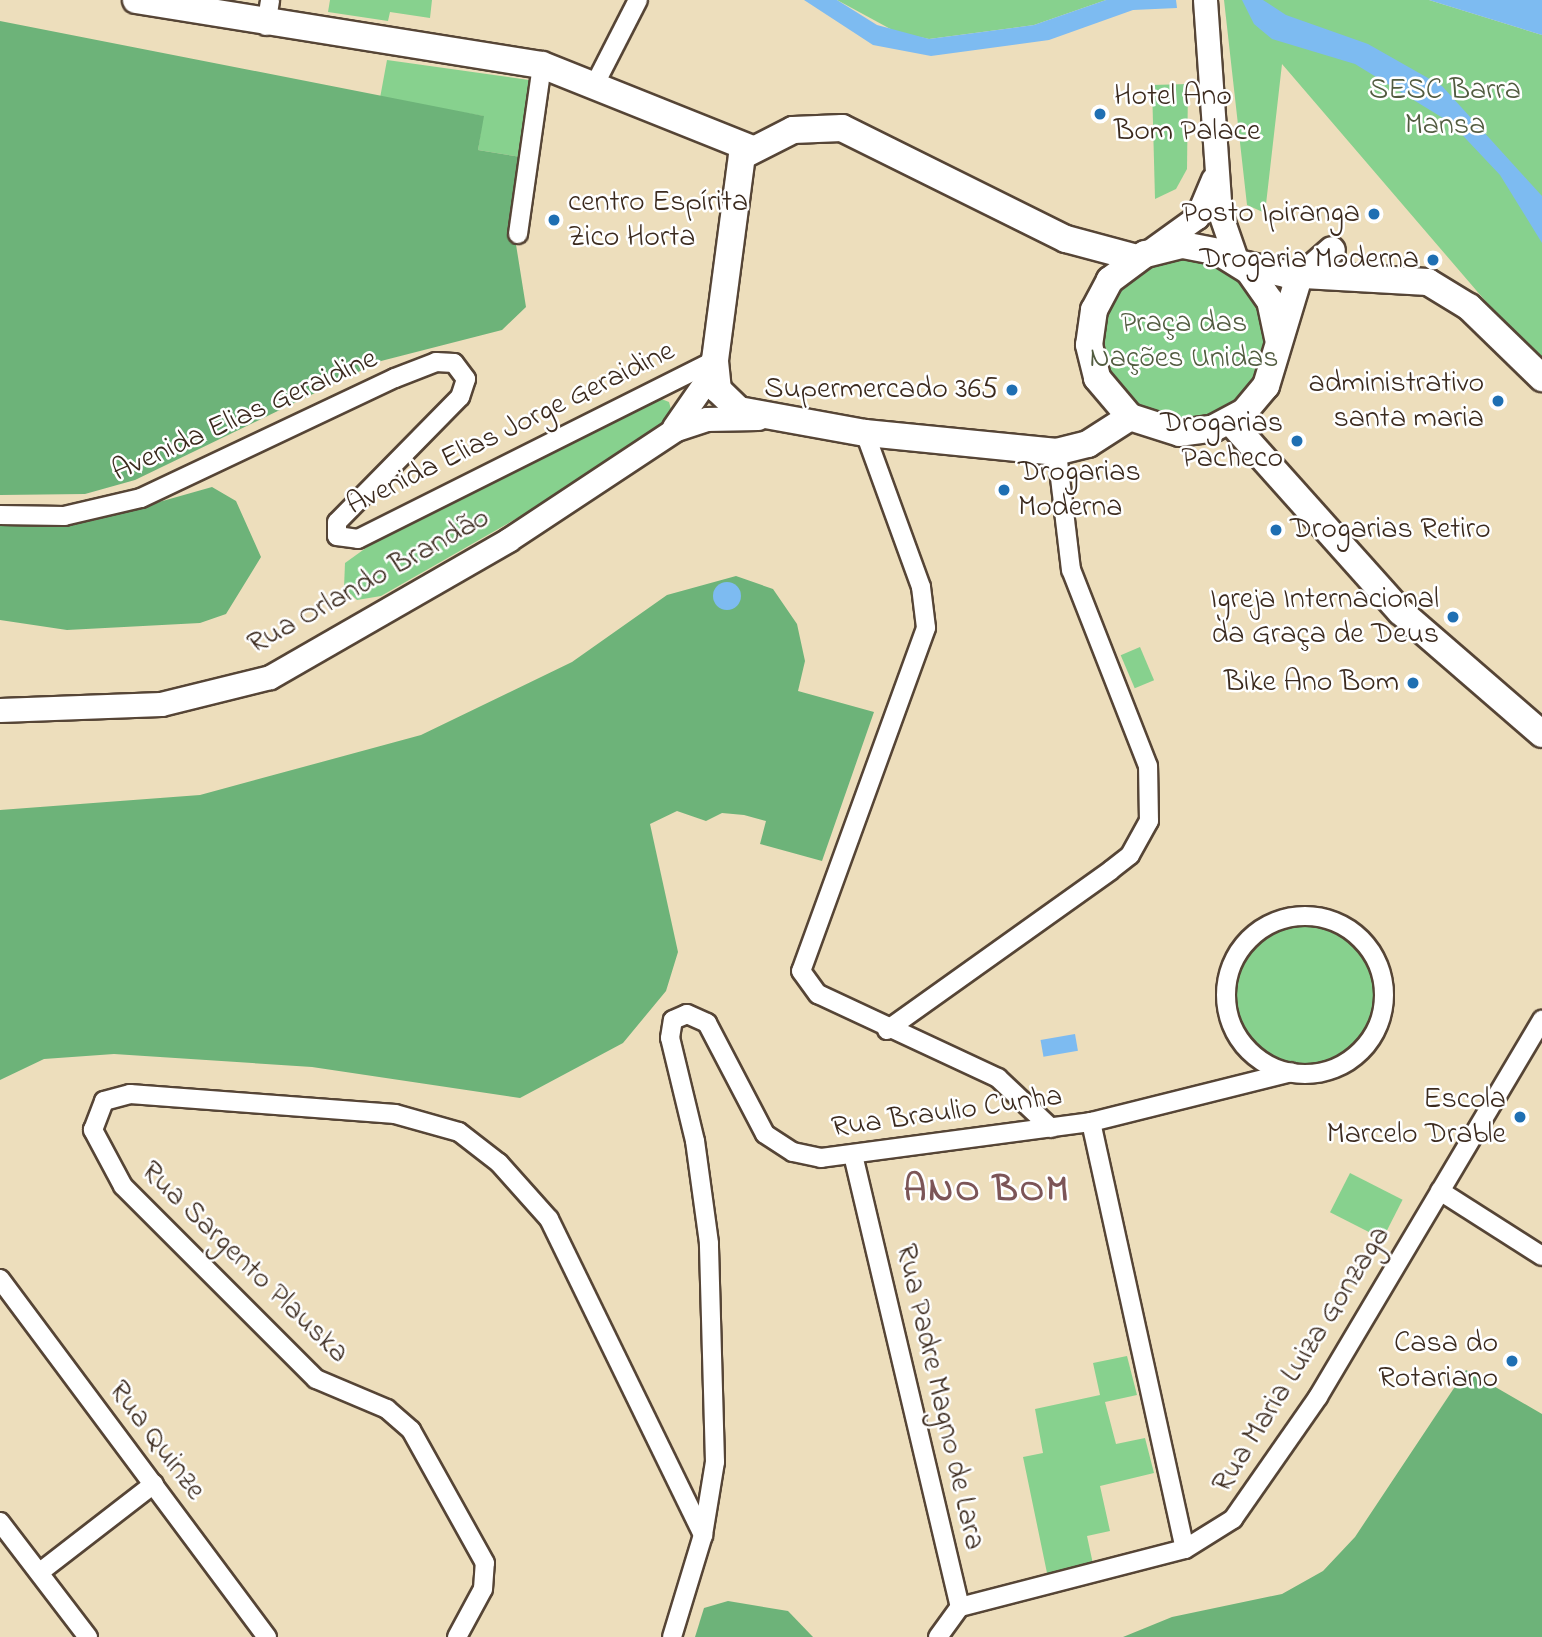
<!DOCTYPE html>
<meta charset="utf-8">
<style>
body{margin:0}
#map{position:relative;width:1542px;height:1637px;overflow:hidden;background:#eddebc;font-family:"Indie Flower",sans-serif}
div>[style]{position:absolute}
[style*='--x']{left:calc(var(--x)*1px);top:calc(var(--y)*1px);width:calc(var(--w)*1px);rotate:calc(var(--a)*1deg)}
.green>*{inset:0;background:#87d18e;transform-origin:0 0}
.round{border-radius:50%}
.forest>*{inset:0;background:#6db379}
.water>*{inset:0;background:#7dbbf1;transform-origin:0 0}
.roads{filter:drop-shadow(2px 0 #564536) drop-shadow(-2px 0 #564536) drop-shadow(0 2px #564536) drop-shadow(0 -2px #564536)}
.minor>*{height:18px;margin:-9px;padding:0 9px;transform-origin:9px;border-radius:9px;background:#fff}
.minor>.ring{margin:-9px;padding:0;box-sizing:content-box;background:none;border:18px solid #fff;border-radius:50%}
.tertiary>*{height:23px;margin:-11.5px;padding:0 11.5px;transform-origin:11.5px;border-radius:11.5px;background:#fff}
.secondary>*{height:26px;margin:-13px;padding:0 13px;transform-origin:13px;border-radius:13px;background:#fff}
.dots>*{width:19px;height:19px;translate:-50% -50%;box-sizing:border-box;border:4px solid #fff;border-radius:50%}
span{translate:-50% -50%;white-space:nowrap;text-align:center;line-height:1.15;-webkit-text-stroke:5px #fff;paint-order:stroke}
.park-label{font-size:30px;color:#525c40}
.poi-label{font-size:30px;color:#3b2a1e}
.left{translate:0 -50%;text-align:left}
.right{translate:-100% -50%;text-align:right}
.street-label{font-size:30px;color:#3b2a1e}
.district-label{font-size:37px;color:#7c5557;font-weight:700;letter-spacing:2px}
</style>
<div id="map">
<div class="green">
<i style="clip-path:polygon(330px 0,432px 0,430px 18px,390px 12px,388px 21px,328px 12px)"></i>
<i style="clip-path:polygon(837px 0,1106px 0,1034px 25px,929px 39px,896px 32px)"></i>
<i style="clip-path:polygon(1224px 0,1429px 0,1542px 35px,1542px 367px,1282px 64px,1265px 213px,1247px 205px)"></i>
<i style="clip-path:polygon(387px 60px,536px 81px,521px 157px,478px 150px,483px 116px,380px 98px)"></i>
<i style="clip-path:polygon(1188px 84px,1187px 169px,1176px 189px,1155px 199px,1152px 85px)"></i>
<i class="round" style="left:1101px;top:257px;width:166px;height:166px"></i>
<i style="clip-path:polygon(659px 398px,669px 402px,673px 417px,638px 449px,381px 596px,357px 600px,344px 588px,345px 563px,384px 535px)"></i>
<i style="left:1140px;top:647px;width:36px;height:21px;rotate:67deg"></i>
<i class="round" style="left:1233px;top:922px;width:144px;height:144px"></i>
<i style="left:1350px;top:1173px;width:59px;height:44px;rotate:27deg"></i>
<i style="clip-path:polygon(1127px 1356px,1137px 1395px,1105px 1402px,1116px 1444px,1145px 1438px,1154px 1473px,1100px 1486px,1110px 1531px,1087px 1536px,1093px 1564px,1047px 1573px,1023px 1457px,1043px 1453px,1035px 1409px,1100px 1395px,1093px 1363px)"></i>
</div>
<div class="forest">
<i style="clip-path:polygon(0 21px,484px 116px,478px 150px,521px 157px,514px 232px,526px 307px,502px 330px,381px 361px,135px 480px,85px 494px,0 495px)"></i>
<i style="clip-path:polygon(212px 487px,236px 501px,261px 557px,226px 614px,200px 623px,67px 630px,0 620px,0 524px,92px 521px)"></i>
<i style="clip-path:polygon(736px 576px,773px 589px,797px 624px,805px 661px,798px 691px,874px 712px,822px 861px,760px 844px,766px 821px,744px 815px,722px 813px,706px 821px,677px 811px,650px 824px,678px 952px,666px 991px,623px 1043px,520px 1098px,312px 1067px,114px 1054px,44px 1059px,0 1080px,0 810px,200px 795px,421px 735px,572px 662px,667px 595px)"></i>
<i style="clip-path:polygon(1466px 1370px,1542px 1414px,1542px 1637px,1123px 1637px,1172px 1617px,1282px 1594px,1323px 1571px,1355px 1537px)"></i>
<i style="clip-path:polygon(728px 1601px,788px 1611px,813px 1637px,695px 1637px,704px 1608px)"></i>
</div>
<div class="water">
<i style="clip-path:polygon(804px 0,837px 0,877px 25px,929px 39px,1034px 25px,1106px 0,1176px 0,1177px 8px,1133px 10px,1049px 40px,931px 56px,873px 45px)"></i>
<i style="clip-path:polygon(1242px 0,1263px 0,1286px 15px,1368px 44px,1442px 86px,1542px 196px,1542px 243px,1500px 175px,1451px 123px,1355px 64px,1272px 39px,1254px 24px)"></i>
<i style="clip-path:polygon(1429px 0,1542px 0,1542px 35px)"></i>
<i class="round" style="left:713px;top:582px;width:28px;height:28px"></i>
<i style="left:1075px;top:1034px;width:17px;height:35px;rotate:80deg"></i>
</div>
<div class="roads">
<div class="minor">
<i style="--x:266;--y:26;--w:26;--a:-81"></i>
<i style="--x:596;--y:82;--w:92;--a:-62.9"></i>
<i style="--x:518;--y:234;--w:171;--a:-81.9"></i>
<i style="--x:865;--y:433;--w:164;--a:70"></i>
<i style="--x:921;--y:587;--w:41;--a:83"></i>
<i style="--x:926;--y:628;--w:365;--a:110"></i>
<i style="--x:801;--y:971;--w:29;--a:54"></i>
<i style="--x:818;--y:994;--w:199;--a:25"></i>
<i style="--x:998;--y:1078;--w:73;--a:43.3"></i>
<i style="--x:0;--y:515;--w:64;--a:0.9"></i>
<i style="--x:64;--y:516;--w:79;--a:-13.2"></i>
<i style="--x:141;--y:498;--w:281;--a:-25.3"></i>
<i style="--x:395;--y:378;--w:44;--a:-21.3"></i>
<i style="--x:436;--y:362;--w:18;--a:3"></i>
<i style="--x:454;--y:363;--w:20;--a:53"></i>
<i style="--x:466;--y:379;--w:19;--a:108"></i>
<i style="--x:460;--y:397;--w:175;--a:134.5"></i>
<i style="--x:337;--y:522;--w:14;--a:90"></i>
<i style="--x:337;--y:536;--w:21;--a:8"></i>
<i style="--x:358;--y:539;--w:399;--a:-26.6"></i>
<i class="ring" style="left:1226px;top:916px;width:140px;height:140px"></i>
<i style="--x:887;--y:1030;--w:275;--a:-35.5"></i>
<i style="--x:1111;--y:870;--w:24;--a:-38"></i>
<i style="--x:1130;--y:855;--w:39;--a:-61"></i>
<i style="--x:1149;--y:821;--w:55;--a:-91"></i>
<i style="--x:1148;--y:766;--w:211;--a:-111.4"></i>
<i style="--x:1071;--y:570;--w:119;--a:-96.8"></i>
<i style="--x:1091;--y:1122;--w:437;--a:77.6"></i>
<i style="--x:854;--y:1159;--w:460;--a:76.7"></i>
<i style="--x:1440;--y:1191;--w:121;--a:32.5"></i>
<i style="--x:0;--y:1279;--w:447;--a:53.3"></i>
<i style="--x:0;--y:1522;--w:145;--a:52.6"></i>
<i style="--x:40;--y:1572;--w:144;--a:-37.7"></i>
<i style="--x:457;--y:1637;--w:55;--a:-61.6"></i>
<i style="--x:483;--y:1589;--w:26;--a:-86"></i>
<i style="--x:485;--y:1563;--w:152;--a:-119.1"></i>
<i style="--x:411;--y:1430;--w:32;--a:-139"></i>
<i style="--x:387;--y:1409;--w:77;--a:-157.1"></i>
<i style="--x:316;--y:1379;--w:273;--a:-135"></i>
<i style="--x:123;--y:1186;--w:64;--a:-118.2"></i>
<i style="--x:93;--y:1130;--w:31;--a:-69"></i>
<i style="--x:104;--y:1101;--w:27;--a:-15"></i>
<i style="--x:130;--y:1094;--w:266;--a:4.3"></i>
<i style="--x:395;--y:1114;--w:66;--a:15.7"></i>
<i style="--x:459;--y:1132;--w:51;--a:37.8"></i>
<i style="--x:499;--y:1163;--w:75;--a:48.2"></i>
<i style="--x:549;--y:1219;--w:352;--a:64"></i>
<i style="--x:672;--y:1637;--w:107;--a:-73.1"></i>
<i style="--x:703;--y:1535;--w:74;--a:-80.7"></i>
<i style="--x:715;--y:1462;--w:219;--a:-91.6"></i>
<i style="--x:709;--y:1243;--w:103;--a:-97.8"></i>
<i style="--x:695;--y:1141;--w:106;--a:-103.6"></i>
<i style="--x:670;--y:1038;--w:18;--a:-81"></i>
<i style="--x:673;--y:1020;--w:15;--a:-23"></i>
<i style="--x:687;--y:1014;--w:22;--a:24"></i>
<i style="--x:707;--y:1023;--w:125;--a:62.4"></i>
<i style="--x:765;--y:1134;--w:33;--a:33"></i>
<i style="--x:793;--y:1152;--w:29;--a:12"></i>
<i style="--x:821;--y:1158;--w:272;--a:-7.6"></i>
<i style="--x:1091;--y:1122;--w:206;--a:-14"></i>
<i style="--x:938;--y:1637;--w:37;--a:-54"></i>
<i style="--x:960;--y:1607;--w:232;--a:-14.5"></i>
<i style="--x:1185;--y:1549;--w:57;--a:-32"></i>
<i style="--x:1233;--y:1519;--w:149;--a:-55.1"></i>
<i style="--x:1318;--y:1397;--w:439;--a:-59.3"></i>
</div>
<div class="tertiary">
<i style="--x:1205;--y:0;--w:214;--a:86"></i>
<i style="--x:1220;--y:213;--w:52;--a:70.9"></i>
<i style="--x:1154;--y:248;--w:53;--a:-35.8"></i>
<i style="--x:1197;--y:217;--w:41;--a:-67.2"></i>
<i style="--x:674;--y:427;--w:72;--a:-55.2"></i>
<i style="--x:0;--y:710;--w:161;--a:-2.1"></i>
<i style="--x:161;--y:704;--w:112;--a:-13.9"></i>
<i style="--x:270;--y:677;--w:275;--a:-29.9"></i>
<i style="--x:508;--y:540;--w:201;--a:-33.5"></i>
<i style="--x:676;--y:429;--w:32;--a:-18"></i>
<i style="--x:706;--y:419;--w:52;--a:-1.1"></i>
</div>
<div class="secondary">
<i style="--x:136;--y:0;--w:411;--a:9.1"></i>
<i style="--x:542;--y:65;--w:223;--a:21.8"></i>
<i style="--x:1242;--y:264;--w:45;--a:12.8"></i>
<i style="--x:1286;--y:274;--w:142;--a:3.2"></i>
<i style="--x:1428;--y:282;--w:48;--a:31.4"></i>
<i style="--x:1469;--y:307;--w:102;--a:44.2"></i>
<i style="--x:1278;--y:338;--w:38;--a:-102"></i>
<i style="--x:1270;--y:301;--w:37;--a:-125"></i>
<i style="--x:1249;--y:271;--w:36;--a:-148"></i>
<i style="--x:1219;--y:252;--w:38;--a:-169"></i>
<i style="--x:1182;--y:245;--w:38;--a:166"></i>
<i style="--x:1145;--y:254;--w:44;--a:143.4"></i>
<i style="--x:1110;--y:280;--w:34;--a:118"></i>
<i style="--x:1094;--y:310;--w:35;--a:98"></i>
<i style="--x:1089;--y:345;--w:34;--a:76"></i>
<i style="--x:1097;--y:378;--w:51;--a:49.8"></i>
<i style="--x:1130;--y:417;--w:52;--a:17.7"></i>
<i style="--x:1180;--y:433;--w:34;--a:-8"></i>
<i style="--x:1214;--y:428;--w:34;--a:-28"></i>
<i style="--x:1244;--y:412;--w:34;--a:-50"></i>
<i style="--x:1266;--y:386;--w:111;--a:-73.2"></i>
<i style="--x:1298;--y:280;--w:45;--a:-41.4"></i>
<i style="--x:1130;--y:417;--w:50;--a:147.3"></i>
<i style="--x:1088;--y:444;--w:32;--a:166"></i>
<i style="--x:1057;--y:452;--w:193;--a:-174.3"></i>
<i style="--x:865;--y:433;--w:128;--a:-169.7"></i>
<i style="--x:739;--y:410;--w:29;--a:-136"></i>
<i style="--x:718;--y:390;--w:30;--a:-96"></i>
<i style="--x:715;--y:360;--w:206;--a:-82.5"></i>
<i style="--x:742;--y:156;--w:57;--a:-27"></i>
<i style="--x:793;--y:130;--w:49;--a:-2.3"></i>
<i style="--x:842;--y:128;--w:250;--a:26.4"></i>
<i style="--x:1066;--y:239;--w:73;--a:15"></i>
<i style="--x:1230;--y:421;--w:256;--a:48.2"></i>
<i style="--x:1401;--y:612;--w:186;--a:40.9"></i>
</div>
</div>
<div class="dots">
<i style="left:1100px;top:114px;background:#1f6fb2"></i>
<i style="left:1374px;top:214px;background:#1f6fb2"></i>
<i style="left:554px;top:220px;background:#1f6fb2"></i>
<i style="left:1433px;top:260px;background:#1f6fb2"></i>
<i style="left:1012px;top:390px;background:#1f6fb2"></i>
<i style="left:1498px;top:401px;background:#1f6fb2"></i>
<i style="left:1297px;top:441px;background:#1f6fb2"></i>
<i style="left:1004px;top:490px;background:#1f6fb2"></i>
<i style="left:1276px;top:530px;background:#1f6fb2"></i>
<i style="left:1453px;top:617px;background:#1f6fb2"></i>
<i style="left:1413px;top:683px;background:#1f6fb2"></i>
<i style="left:1520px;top:1117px;background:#1f6fb2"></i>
<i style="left:1512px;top:1361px;background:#1f6fb2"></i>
</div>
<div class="park-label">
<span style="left:1445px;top:108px">SESC Barra<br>Mansa</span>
<span style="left:1184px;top:341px">Praça das<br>Nações Unidas</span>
</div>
<div class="poi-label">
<span class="left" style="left:1114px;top:114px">Hotel Ano<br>Bom Palace</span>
<span class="left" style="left:568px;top:220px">centro Espírita<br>Zico Horta</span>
<span class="right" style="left:1360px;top:214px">Posto Ipiranga</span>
<span class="right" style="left:1419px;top:260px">Drogaria Moderna</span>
<span class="right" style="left:1484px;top:401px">administrativo<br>santa maria</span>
<span class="right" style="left:998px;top:390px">Supermercado 365</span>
<span class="right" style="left:1283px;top:441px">Drogarias<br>Pacheco</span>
<span class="left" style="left:1018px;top:490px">Drogarias<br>Moderna</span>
<span class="left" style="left:1290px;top:530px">Drogarias Retiro</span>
<span class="right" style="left:1439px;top:617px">Igreja Internacional<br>da Graça de Deus</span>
<span class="right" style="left:1399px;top:683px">Bike Ano Bom</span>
<span class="right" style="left:1506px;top:1117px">Escola<br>Marcelo Drable</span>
<span class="right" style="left:1498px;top:1361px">Casa do<br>Rotariano</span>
</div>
<div class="street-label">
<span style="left:245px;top:416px;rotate:-24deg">Avenida Elias Geraidine</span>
<span style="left:511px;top:429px;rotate:-26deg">Avenida Elias Jorge Geraidine</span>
<span style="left:369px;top:582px;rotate:-29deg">Rua Orlando Brandão</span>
<span style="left:947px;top:1113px;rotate:-8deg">Rua Braulio Cunha</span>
<span style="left:244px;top:1263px;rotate:44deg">Rua Sargento Plauska</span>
<span style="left:1302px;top:1360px;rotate:-58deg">Rua Maria Luiza Gonzaga</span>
<span style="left:939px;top:1397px;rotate:77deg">Rua Padre Magno de Lara</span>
<span style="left:156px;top:1441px;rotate:53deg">Rua Quinze</span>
</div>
<div class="district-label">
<span style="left:987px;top:1191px">ANO BOM</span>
</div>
</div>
